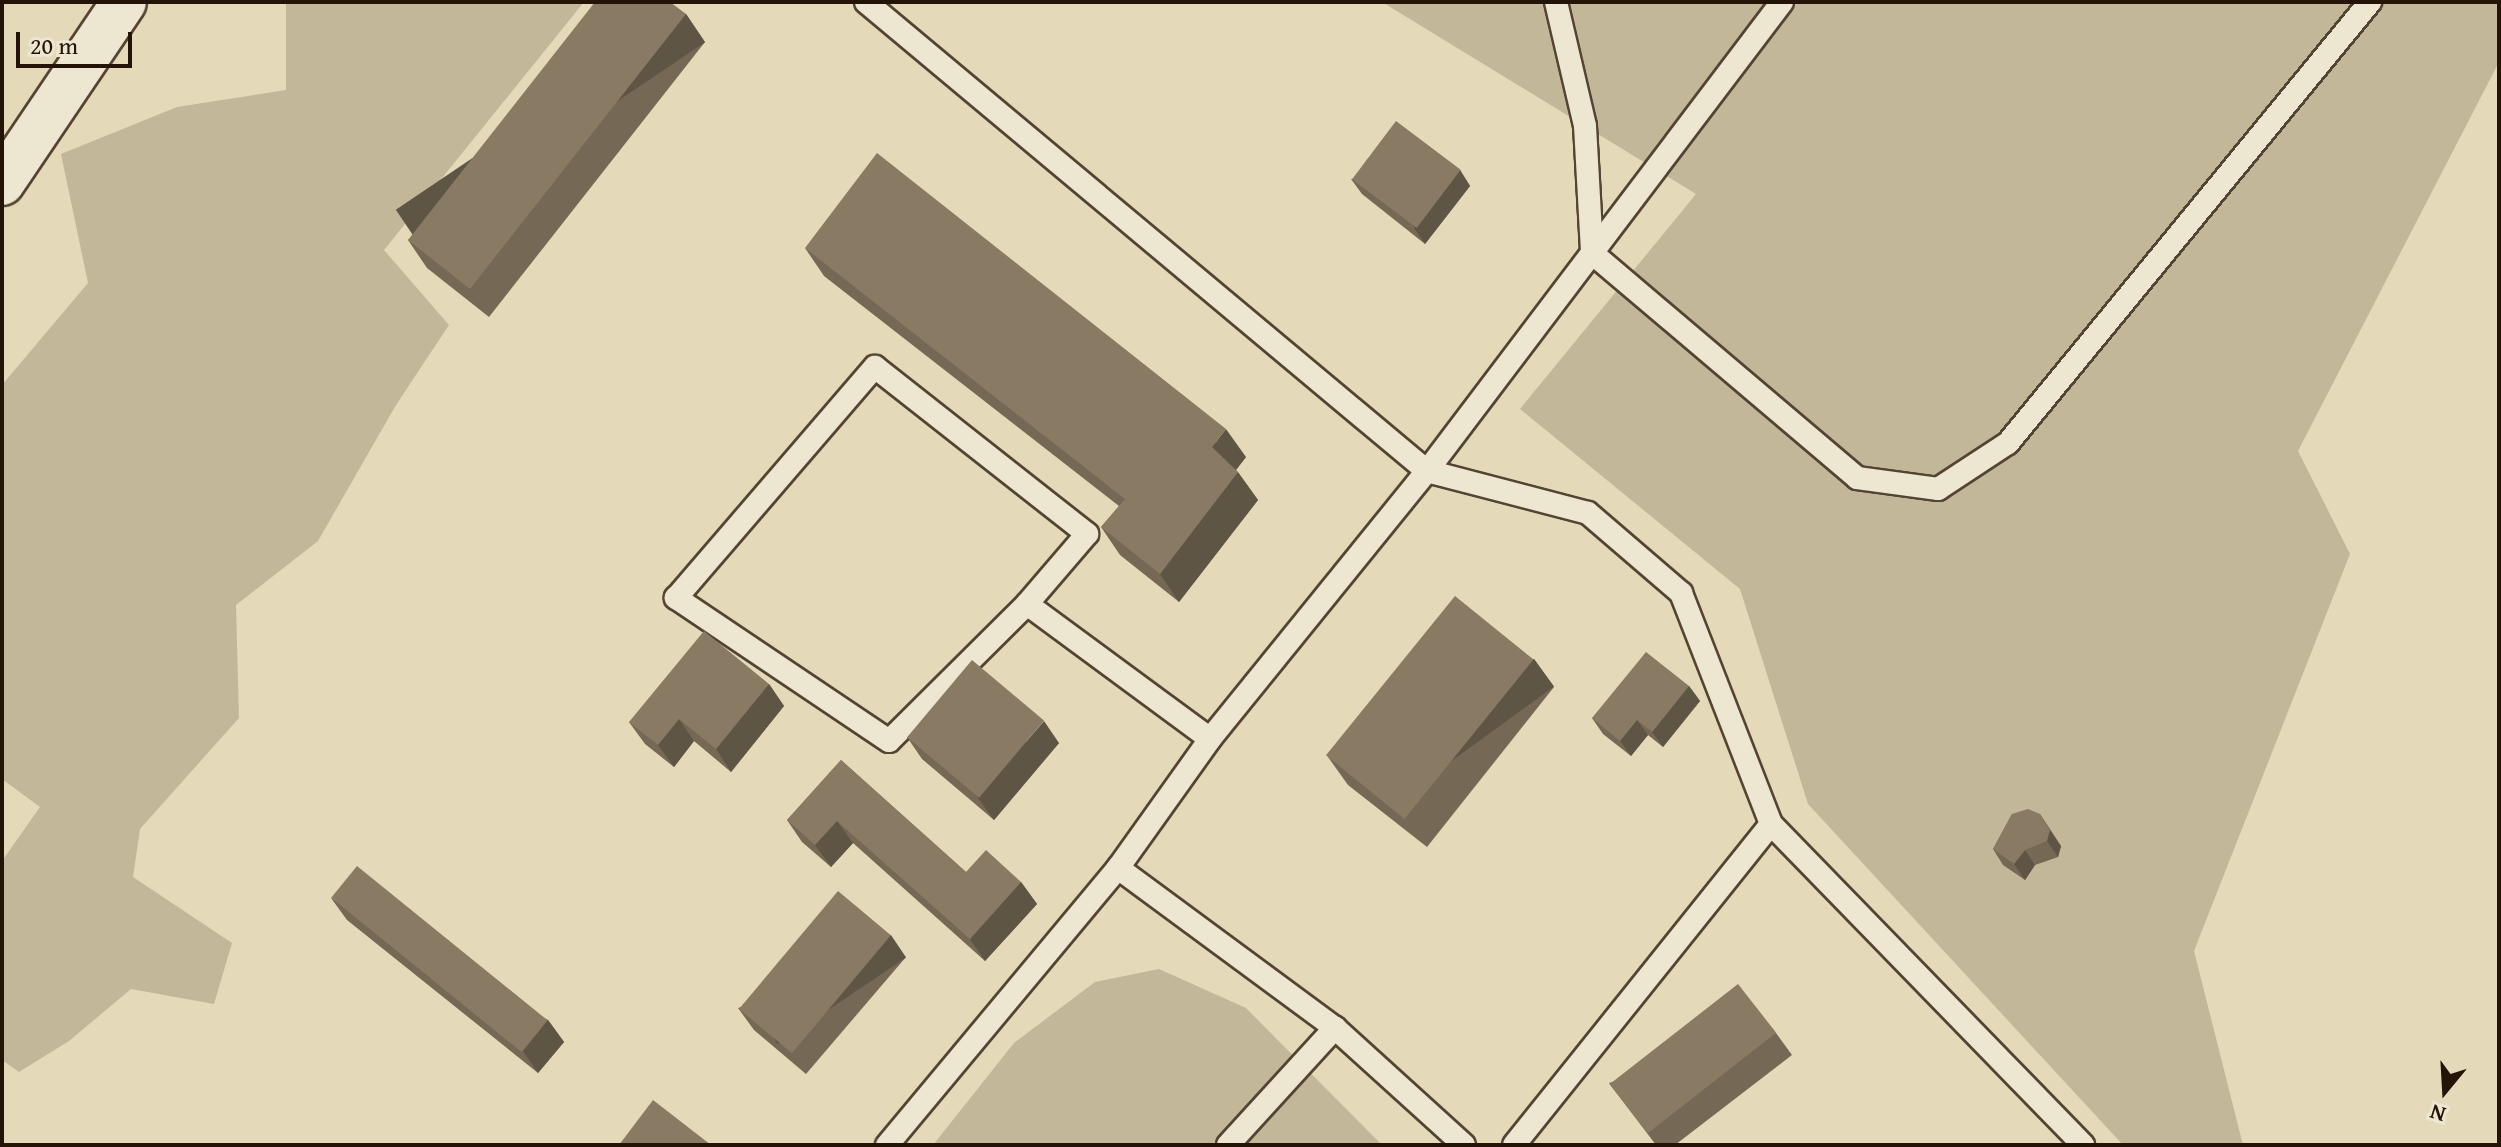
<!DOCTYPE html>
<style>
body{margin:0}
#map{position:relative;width:2501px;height:1147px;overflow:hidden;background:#e4d9b8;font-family:"Gentium Book Plus",serif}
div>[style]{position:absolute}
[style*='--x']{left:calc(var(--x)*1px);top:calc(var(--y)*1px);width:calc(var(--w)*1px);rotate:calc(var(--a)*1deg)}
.green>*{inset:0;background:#c3b79a}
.roads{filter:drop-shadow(2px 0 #544433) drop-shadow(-2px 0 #544433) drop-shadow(0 2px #544433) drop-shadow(0 -2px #544433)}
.lane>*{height:22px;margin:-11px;padding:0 11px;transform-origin:11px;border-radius:11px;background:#ede6d1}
.secondary>*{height:44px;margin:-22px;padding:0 22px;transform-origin:22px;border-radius:22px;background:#ede6d1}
.wall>*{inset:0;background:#756955}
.shaded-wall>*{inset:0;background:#5f5545;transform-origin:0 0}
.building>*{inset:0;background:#887a63;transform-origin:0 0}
span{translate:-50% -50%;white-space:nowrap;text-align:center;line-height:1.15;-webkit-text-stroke:8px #ede6d1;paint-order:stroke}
.frame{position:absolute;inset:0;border:4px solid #241307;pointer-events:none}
.north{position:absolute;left:2405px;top:1051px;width:80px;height:80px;-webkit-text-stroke:6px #ede6d1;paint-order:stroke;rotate:198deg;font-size:22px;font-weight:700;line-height:32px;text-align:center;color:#241307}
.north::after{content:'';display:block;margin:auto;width:28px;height:36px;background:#241307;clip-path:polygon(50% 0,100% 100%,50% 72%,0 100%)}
.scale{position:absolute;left:16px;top:32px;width:116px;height:36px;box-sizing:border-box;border:4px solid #241307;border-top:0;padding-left:10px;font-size:24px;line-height:28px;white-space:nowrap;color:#241307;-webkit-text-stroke:6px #ede6d1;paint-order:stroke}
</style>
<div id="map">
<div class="green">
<i style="clip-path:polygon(286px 2px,584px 2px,384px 250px,449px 325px,396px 405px,318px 541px,236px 605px,239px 718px,140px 829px,133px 877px,232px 943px,214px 1004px,131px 989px,69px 1041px,19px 1072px,2px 1060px,2px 861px,40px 807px,2px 779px,2px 385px,88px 283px,61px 154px,177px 107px,286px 90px)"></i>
<i style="clip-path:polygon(1382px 2px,2499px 2px,2499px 62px,2298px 451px,2350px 554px,2194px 951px,2243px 1145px,2123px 1145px,1808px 804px,1740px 589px,1520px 409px,1696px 194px)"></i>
<i style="clip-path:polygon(1159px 969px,1246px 1008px,1382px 1145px,933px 1145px,1014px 1043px,1095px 982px)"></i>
</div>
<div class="roads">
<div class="lane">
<i style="--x:866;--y:2;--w:731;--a:39.9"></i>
<i style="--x:1427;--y:471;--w:345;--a:129"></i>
<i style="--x:1210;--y:739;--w:158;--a:125.5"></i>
<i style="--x:1118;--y:868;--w:361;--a:129.8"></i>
<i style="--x:1556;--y:2;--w:127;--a:76.8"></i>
<i style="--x:1585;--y:126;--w:127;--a:86.8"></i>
<i style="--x:1592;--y:253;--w:348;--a:40.3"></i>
<i style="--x:1857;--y:478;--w:82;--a:7.7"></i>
<i style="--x:1938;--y:489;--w:84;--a:-33.3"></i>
<i style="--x:2008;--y:443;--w:571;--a:-50.62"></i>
<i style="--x:1782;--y:2;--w:588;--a:127.12"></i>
<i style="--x:1427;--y:471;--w:166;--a:14.6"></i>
<i style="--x:1588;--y:513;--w:123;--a:40.7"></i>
<i style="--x:1681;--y:593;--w:248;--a:68.7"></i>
<i style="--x:1771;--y:824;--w:448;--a:45.8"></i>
<i style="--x:875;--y:367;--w:270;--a:38.2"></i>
<i style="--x:1087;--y:534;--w:92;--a:130.6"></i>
<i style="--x:1027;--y:604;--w:194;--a:135.2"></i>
<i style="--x:889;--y:741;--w:257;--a:-146.1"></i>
<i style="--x:676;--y:598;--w:305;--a:-49.3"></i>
<i style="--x:1027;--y:604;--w:227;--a:36.4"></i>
<i style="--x:1118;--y:868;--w:270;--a:36.4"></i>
<i style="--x:1335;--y:1028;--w:174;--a:42.2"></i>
<i style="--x:1228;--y:1145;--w:159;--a:-47.6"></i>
<i style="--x:1514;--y:1145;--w:411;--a:-51.3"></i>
</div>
<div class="secondary">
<i style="--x:2;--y:183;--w:218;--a:-56"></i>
</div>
</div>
<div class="wall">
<i style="clip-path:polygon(686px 14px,705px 42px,489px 317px,427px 268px,408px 240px)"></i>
<i style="clip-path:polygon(1460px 170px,1470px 186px,1425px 244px,1362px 194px,1351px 179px)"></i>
<i style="clip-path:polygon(805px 248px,1246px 457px,1236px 470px,1258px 500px,1179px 602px,1120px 555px,1101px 527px,1119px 506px,824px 276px)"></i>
<i style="clip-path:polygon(1534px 659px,1554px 687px,1427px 847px,1348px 785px,1328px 757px)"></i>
<i style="clip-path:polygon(769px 684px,784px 706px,731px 772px,694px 741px,674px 767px,645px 744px,629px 722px)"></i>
<i style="clip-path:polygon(1689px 686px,1700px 701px,1663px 747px,1648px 735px,1631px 756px,1603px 734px,1592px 718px)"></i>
<i style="clip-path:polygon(907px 737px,1059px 743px,994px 820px,922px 759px)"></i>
<i style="clip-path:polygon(841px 760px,966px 872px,1021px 882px,1037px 904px,985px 961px,853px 843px,831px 867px,802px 842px,787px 820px)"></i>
<i style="clip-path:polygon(2012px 814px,2061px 846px,2058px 857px,2035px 865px,2025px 880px,2003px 865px,1993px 849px)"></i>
<i style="clip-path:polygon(331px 898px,548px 1020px,564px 1042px,538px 1073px,347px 920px)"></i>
<i style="clip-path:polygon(906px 957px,806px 1074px,754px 1030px,738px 1008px)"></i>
<i style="clip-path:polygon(1776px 1033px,1792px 1055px,1675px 1145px,1656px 1145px,1609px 1083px)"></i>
</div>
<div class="shaded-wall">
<i style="left:686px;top:14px;width:34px;height:350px;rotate:56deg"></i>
<i style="clip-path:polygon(1460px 170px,1470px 186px,1425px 244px,1414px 228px)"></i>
<i style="clip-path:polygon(1226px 429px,1246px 457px,1232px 475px,1212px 447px)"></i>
<i style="clip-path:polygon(1238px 472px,1258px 500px,1179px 602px,1160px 574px)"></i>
<i style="left:1534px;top:659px;width:34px;height:204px;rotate:54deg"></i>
<i style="clip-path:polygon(769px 684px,784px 706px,731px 772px,716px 749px)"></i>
<i style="clip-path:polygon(1689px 686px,1700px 701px,1663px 747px,1652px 732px)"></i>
<i style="clip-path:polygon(679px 719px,694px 741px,674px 767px,658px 745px)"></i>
<i style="clip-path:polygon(1637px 720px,1648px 735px,1631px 756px,1620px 741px)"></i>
<i style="clip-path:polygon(1044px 721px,1059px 743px,994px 820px,978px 798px)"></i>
<i style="clip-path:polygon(2040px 814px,2061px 846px,2058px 857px,2047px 841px)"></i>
<i style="clip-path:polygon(837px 821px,853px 843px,831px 867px,815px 845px)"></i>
<i style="clip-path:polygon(2025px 850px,2035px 865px,2025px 880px,2014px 864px)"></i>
<i style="clip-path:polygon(1021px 882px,1037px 904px,985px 961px,970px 939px)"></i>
<i style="left:891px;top:935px;width:27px;height:155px;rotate:56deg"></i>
<i style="clip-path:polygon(548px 1020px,564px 1042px,538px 1073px,523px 1051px)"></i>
</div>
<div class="building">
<i style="clip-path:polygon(595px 2px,670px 2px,686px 14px,470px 289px,408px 240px)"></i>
<i style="left:1396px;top:121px;width:81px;height:73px;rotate:37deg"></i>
<i style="clip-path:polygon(877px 153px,1226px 429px,1212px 447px,1238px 472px,1160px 574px,1101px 527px,1125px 499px,805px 248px)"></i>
<i style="left:1455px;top:596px;width:101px;height:205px;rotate:39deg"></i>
<i style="clip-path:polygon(704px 631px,769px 684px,716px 749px,679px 719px,658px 745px,629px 722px)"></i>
<i style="clip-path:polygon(1646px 652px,1689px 686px,1652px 732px,1637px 720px,1620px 741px,1592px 718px)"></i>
<i style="left:972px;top:660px;width:94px;height:101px;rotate:40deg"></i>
<i style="clip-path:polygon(841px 760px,966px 872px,986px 850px,1021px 882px,970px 939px,837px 821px,815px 845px,787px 820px)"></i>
<i style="clip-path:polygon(2028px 809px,2040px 814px,2050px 830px,2047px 841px,2025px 850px,2014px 864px,1993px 849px,2012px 814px)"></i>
<i style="left:357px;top:866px;width:245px;height:41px;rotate:39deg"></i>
<i style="left:838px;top:891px;width:69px;height:154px;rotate:40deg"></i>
<i style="left:1738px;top:984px;width:62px;height:163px;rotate:52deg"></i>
<i style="clip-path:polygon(653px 1100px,711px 1145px,619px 1145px)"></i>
</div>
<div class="frame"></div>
<div class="north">N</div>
<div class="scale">20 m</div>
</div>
